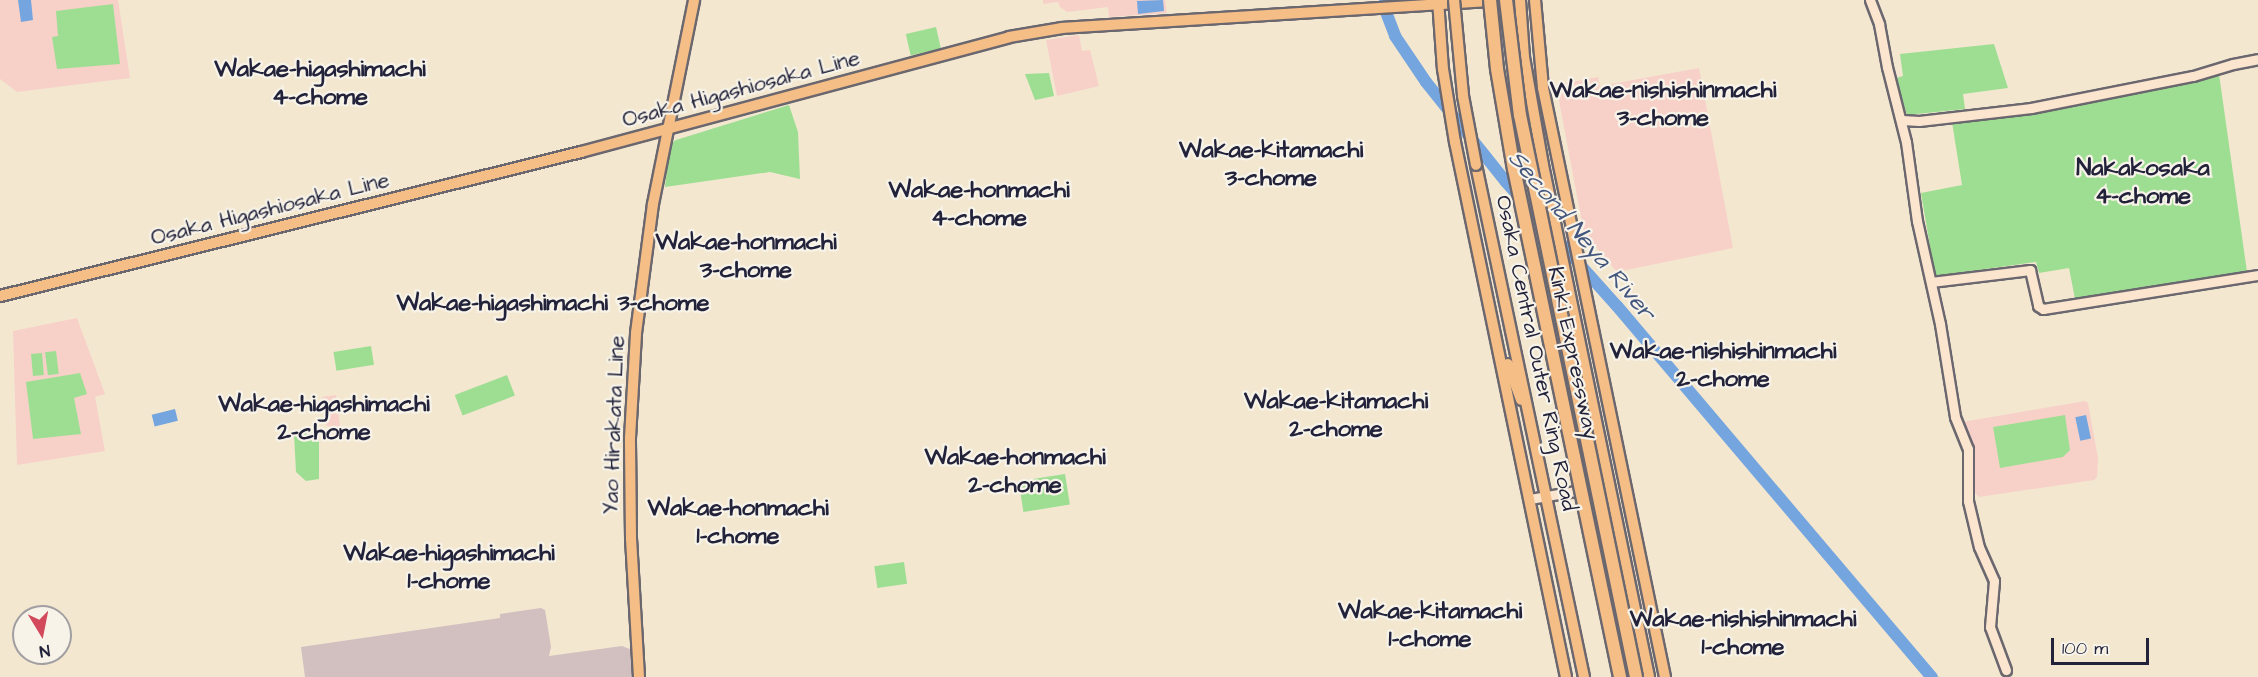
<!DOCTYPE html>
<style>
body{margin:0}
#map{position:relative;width:2258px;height:677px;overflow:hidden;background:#f3e7d0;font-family:"Architects Daughter",sans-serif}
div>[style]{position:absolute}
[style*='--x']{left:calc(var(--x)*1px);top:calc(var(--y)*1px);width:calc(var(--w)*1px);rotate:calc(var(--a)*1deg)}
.built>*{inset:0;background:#f7d1c8}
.industrial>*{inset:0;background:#d2bfc0}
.green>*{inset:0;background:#9ede93;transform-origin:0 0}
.water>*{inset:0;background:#75a5df;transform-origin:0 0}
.river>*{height:12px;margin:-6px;padding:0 6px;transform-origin:6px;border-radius:6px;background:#75a5df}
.roads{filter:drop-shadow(2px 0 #6b676f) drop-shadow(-2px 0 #6b676f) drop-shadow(0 2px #6b676f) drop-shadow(0 -2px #6b676f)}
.secondary>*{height:9px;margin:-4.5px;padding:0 4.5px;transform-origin:4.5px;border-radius:4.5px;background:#fbe5cf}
.primary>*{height:10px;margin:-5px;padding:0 5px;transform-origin:5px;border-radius:5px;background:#f6be87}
.bridges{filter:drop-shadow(2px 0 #6b676f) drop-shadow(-2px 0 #6b676f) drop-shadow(0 2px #6b676f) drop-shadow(0 -2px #6b676f)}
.primary-bridge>*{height:10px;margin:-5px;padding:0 5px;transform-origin:5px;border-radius:5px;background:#f6be87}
.highway-bridge>*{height:12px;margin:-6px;padding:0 6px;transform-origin:6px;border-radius:6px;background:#f6be87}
span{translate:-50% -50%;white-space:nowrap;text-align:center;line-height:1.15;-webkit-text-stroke:4.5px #f7f3e8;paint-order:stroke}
.street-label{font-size:22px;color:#22223b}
.neighbourhood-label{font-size:24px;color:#22223b;font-weight:700}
.water-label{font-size:24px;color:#43567d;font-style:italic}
.north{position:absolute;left:12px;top:605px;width:60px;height:60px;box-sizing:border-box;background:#f7f3e8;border:2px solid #a29fa3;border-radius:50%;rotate:170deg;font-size:16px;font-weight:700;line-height:24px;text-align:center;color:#22223b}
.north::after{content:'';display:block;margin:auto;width:21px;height:27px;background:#d1495b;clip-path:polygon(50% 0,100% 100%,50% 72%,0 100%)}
.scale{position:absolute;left:2051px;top:638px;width:98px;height:27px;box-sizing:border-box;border:3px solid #22223b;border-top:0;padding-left:8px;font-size:18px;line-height:21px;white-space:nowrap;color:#22223b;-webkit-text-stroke:4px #f7f3e8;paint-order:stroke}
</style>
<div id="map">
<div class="built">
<i style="clip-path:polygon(0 0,118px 0,130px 78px,17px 92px,0 79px)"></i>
<i style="clip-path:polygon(1043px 0,1165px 0,1167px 13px,1109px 17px,1108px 7px,1067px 12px,1060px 7px,1058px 2px,1043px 4px)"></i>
<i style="clip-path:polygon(1079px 35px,1082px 51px,1090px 50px,1099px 86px,1057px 96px,1046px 40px)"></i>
<i style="clip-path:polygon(1699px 68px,1733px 248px,1617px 272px,1584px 233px,1556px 85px,1598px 77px,1600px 86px)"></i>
<i style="clip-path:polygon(77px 318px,105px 394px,95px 397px,105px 451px,17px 465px,13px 331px)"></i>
<i style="clip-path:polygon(336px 395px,341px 434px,326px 425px,322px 397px)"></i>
<i style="clip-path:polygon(2085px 401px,2088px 403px,2098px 458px,2097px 477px,2094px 480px,1979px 497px,1974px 492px,1974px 454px,1962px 422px)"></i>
</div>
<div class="industrial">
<i style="clip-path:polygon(541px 608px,545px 610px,551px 647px,549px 656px,622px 646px,632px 650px,635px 677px,305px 677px,301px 647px,500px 618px,500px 614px)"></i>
</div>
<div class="green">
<i style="clip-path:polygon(113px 4px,120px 64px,57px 69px,52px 37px,58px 36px,56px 11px)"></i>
<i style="left:936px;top:27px;width:22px;height:31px;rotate:77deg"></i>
<i style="clip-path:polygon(1994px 44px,2008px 88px,1963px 94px,1965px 109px,1907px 115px,1896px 78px,1903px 76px,1900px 54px)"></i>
<i style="clip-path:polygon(1049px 73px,1054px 96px,1035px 100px,1025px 74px)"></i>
<i style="clip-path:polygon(2219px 74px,2247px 272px,2075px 299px,2069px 268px,2039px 273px,2036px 262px,1935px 276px,1921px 193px,1962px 185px,1952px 122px,2029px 111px)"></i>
<i style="clip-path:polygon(789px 105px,798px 132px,800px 179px,770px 172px,665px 187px,670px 144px,676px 140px)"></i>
<i style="left:371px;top:346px;width:19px;height:38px;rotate:81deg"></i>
<i style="left:56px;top:351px;width:23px;height:11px;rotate:83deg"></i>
<i style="left:42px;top:353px;width:22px;height:11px;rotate:85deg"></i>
<i style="clip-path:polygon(80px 373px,87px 394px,74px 398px,81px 434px,33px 439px,26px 382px)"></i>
<i style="left:507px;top:375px;width:22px;height:56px;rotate:69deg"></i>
<i style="clip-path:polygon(2065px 415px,2070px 450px,2063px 457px,2000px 468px,1993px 427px)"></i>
<i style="clip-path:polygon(319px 431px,319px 479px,306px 481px,296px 472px,294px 434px)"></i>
<i style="left:1065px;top:474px;width:31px;height:47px;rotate:81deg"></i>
<i style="left:904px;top:562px;width:22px;height:30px;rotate:82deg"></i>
</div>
<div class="water">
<i style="clip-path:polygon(18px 0,31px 0,33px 20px,21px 22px)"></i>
<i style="clip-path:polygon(1163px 0,1164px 11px,1138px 14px,1137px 1px)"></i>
<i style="left:175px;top:409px;width:12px;height:24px;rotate:76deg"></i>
<i style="left:2086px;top:415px;width:24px;height:11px;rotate:78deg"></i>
</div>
<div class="river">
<i style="--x:1385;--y:0;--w:12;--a:85"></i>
<i style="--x:1386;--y:12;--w:26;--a:69"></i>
<i style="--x:1395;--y:36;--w:55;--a:56"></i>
<i style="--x:1426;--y:82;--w:128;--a:51.3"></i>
<i style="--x:1506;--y:182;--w:166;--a:48.2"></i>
<i style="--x:1617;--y:306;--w:487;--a:49.7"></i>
</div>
<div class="roads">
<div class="secondary">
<i style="--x:1870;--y:0;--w:26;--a:69"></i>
<i style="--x:1879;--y:24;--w:44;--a:79.5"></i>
<i style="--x:1887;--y:67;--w:77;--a:75.8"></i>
<i style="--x:1906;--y:142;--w:80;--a:82.1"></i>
<i style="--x:1917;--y:221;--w:106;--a:77.4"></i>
<i style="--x:1940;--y:324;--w:94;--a:80.8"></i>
<i style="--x:1955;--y:417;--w:35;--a:68"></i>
<i style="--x:1968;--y:449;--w:52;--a:90"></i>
<i style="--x:1968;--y:501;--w:47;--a:76.6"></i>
<i style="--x:1979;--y:547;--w:37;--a:66"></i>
<i style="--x:1994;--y:581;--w:46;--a:95"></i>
<i style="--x:1990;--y:627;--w:46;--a:69.6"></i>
<i style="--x:1902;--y:120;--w:17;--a:3"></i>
<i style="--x:1919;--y:121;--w:113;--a:-6.6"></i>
<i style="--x:2031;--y:108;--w:165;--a:-11.2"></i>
<i style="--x:2193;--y:76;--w:42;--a:-16.7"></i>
<i style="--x:2233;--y:64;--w:25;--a:-11"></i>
<i style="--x:1931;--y:282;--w:100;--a:-6.9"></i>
<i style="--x:2030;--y:270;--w:37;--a:77"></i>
<i style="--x:2038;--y:306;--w:6;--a:31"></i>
<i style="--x:2043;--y:309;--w:218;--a:-9"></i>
<i style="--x:1530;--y:499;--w:80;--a:-10"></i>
</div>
<div class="primary">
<i style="--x:1438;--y:0;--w:69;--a:85.9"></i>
<i style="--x:1443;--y:69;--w:74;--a:80.7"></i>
<i style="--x:1455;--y:142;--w:546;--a:78.28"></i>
<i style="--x:1520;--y:0;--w:57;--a:86"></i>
<i style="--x:1524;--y:57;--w:110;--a:80"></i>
<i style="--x:1543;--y:165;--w:523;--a:78.3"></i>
<i style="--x:1535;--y:0;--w:88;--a:84.8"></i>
<i style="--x:1543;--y:88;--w:602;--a:78.3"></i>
<i style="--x:1476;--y:165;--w:523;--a:78.09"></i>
<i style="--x:0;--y:296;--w:599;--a:-13.92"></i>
<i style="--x:581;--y:152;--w:443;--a:-15"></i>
<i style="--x:1009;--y:37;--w:54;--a:-9.6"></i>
<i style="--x:1062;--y:28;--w:443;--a:-3.6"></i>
<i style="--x:1508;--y:364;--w:38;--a:70"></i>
<i style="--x:639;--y:677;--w:139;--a:-93.3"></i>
<i style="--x:631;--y:538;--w:100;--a:-90.6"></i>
<i style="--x:630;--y:438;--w:105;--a:-86.7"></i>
<i style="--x:636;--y:333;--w:130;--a:-82.5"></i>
<i style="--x:653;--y:204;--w:208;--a:-78.6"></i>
</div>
</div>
<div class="bridges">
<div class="primary-bridge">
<i style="--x:1454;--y:0;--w:96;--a:84.6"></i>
<i style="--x:1463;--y:96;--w:70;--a:79.3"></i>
</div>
<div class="highway-bridge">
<i style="--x:1490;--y:0;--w:69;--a:84.2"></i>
<i style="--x:1497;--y:69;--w:101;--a:80.4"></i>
<i style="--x:1514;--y:169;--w:519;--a:78.21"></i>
<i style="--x:1506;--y:0;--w:116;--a:83.1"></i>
<i style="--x:1520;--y:115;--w:574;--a:78.34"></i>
</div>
</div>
<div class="street-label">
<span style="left:741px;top:89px;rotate:-15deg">Osaka Higashiosaka Line</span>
<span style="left:270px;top:209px;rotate:-14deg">Osaka Higashiosaka Line</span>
<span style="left:1536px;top:353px;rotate:78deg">Osaka Central Outer Ring Road</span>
<span style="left:1573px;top:353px;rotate:78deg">Kinki Expressway</span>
<span style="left:614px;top:425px;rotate:-88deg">Yao Hirakata Line</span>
</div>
<div class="neighbourhood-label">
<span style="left:320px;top:84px">Wakae-higashimachi<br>4-chome</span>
<span style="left:1663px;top:105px">Wakae-nishishinmachi<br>3-chome</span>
<span style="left:1271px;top:165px">Wakae-kitamachi<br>3-chome</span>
<span style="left:2143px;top:183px">Nakakosaka<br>4-chome</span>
<span style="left:979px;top:205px">Wakae-honmachi<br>4-chome</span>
<span style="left:746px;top:257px">Wakae-honmachi<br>3-chome</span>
<span style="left:553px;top:304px">Wakae-higashimachi 3-chome</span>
<span style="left:1723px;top:366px">Wakae-nishishinmachi<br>2-chome</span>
<span style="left:1336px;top:416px">Wakae-kitamachi<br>2-chome</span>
<span style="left:324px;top:419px">Wakae-higashimachi<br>2-chome</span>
<span style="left:1015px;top:472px">Wakae-honmachi<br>2-chome</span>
<span style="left:738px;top:523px">Wakae-honmachi<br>1-chome</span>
<span style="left:449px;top:568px">Wakae-higashimachi<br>1-chome</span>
<span style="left:1430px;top:626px">Wakae-kitamachi<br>1-chome</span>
<span style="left:1743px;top:634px">Wakae-nishishinmachi<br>1-chome</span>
</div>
<div class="water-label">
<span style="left:1581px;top:236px;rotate:50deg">Second Neya River</span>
</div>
<div class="north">N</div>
<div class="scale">100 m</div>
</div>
